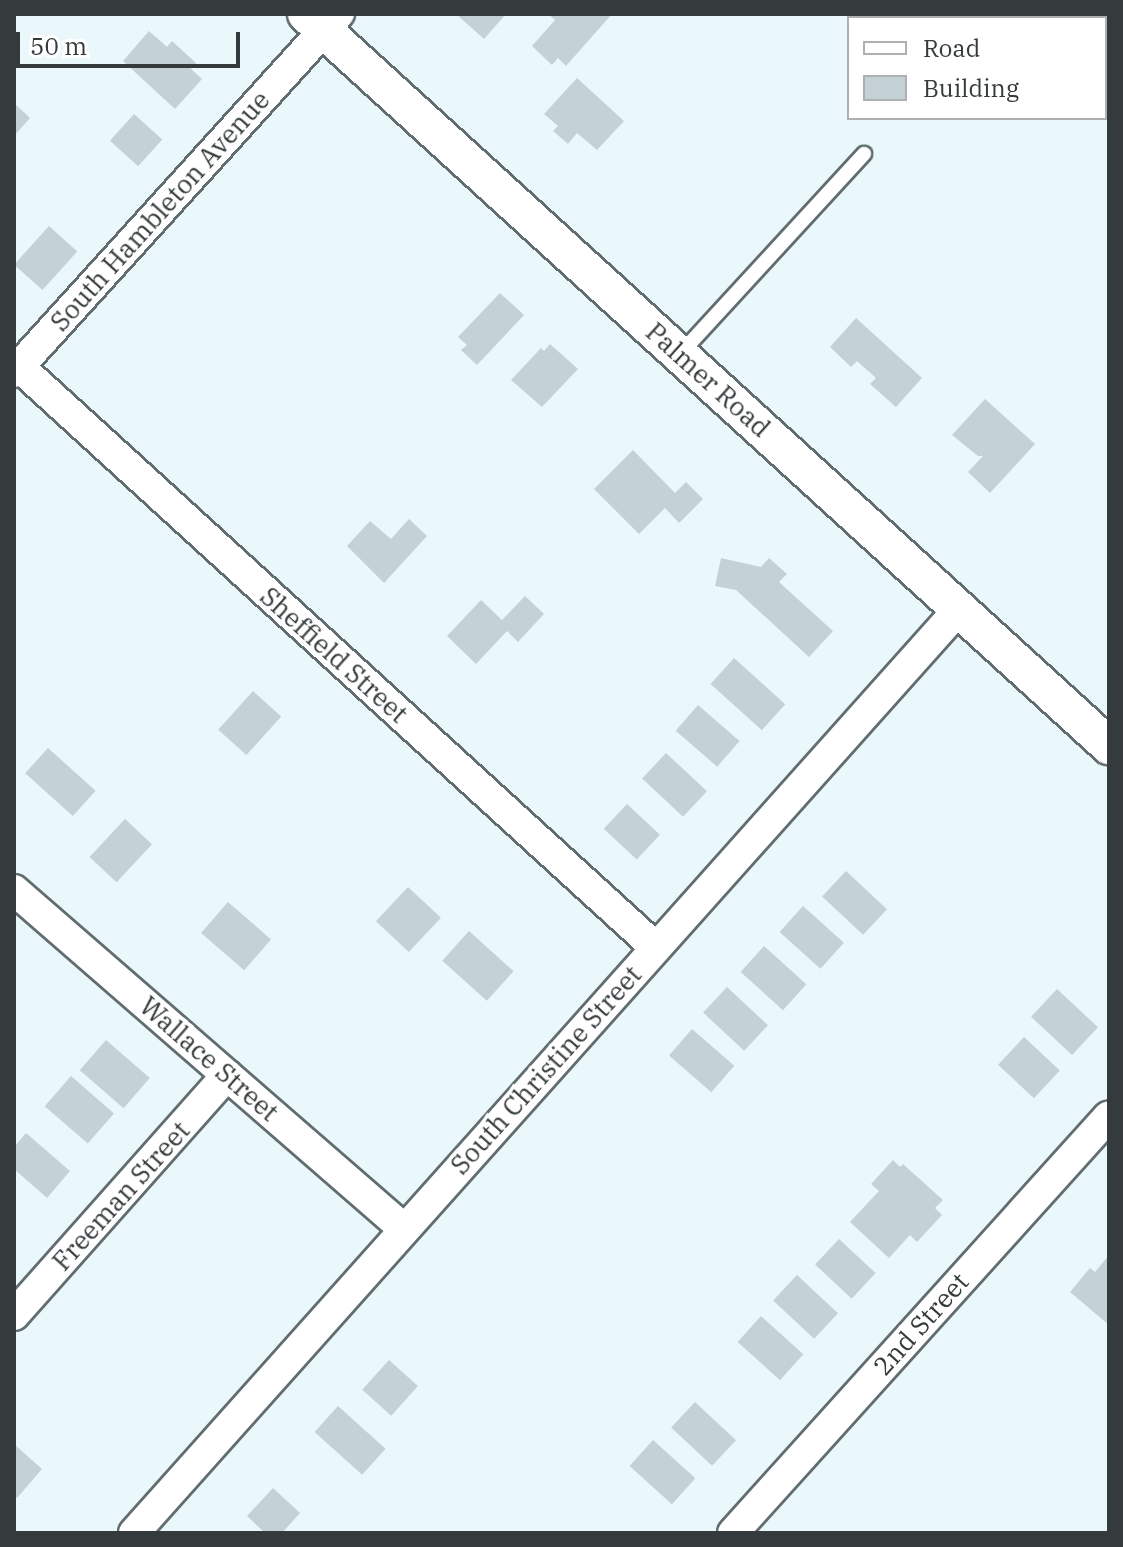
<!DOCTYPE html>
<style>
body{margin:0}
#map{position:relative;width:1123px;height:1547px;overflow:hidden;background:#eaf8fc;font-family:"IBM Plex Serif",serif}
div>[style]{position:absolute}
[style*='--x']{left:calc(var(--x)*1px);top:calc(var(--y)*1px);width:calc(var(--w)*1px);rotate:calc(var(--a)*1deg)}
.building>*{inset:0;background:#c4d2d5;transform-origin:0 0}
.roads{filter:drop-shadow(2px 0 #616d70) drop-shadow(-2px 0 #616d70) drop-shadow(0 2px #616d70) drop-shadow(0 -2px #616d70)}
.service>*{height:14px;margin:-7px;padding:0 7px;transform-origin:7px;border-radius:7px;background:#fff}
.minor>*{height:30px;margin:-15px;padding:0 15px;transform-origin:15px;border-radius:15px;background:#fff}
.tertiary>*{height:36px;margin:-18px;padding:0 18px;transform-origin:18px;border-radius:18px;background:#fff}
span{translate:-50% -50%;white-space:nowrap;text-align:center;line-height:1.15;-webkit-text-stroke:7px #fff;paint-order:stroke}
.street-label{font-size:26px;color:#353a3c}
.frame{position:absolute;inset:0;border:16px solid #353a3c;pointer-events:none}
.legend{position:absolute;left:847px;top:16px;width:260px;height:104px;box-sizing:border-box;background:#fff;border:2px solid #aeb0b1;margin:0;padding:10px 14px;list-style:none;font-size:24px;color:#353a3c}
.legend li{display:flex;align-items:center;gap:16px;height:40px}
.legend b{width:40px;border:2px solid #aeb0b1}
.scale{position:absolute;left:16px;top:32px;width:224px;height:36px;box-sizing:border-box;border:4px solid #353a3c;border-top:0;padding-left:10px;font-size:24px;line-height:28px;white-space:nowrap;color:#353a3c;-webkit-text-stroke:6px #fff;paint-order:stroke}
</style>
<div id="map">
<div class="building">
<i style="clip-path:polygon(456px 14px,506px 14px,484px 39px)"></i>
<i style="clip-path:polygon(548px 14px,612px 14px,566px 66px,558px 58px,552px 65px,532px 46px,555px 20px)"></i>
<i style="clip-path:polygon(149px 31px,167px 47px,172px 41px,196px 63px,191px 69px,202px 79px,175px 109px,123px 61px)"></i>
<i style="clip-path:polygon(577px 78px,624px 121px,597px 150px,577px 133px,568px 144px,553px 131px,558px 126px,544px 114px)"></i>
<i style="clip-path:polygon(14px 103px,30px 118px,14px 136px)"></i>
<i style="left:134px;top:114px;width:38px;height:36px;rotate:42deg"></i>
<i style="left:49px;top:226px;width:38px;height:52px;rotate:42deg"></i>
<i style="clip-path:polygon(500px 293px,524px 315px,477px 365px,461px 350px,467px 345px,458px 337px)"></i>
<i style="clip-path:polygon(856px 318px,922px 378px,896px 407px,870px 384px,876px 378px,857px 361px,851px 367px,830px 347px)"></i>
<i style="clip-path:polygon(550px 344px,578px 369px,542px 407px,511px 380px,541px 348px,544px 351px)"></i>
<i style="clip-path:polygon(985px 399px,1035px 444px,990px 493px,968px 472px,983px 456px,978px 456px,952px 435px)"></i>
<i style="clip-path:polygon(633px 450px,675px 493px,686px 482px,703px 499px,679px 523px,665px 508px,639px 534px,594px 489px)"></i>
<i style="clip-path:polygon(409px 519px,427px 536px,384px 583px,347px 546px,370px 521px,391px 539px)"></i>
<i style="clip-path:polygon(721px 558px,761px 567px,769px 558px,787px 574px,779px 582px,833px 631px,809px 657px,736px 590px,715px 586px)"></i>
<i style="clip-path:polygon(525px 596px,544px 614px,518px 642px,507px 631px,476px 664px,447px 636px,481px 600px,502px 620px)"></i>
<i style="left:734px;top:658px;width:69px;height:35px;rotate:42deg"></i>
<i style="left:253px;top:691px;width:38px;height:52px;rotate:42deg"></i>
<i style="left:698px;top:705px;width:55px;height:34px;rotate:41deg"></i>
<i style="left:48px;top:748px;width:64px;height:34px;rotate:42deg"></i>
<i style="left:666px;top:753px;width:56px;height:35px;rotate:43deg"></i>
<i style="left:627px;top:804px;width:45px;height:34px;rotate:43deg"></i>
<i style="left:125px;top:819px;width:37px;height:52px;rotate:43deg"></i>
<i style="left:846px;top:871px;width:56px;height:35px;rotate:43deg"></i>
<i style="left:408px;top:887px;width:45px;height:47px;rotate:43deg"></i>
<i style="left:228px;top:902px;width:57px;height:41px;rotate:41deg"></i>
<i style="left:803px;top:906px;width:55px;height:35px;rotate:42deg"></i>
<i style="left:469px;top:931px;width:60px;height:40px;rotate:42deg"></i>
<i style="left:764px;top:946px;width:57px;height:35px;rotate:42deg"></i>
<i style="left:727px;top:987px;width:56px;height:35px;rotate:43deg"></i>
<i style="left:1057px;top:989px;width:56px;height:38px;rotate:43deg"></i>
<i style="left:692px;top:1029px;width:56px;height:35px;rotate:41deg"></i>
<i style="left:1024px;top:1037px;width:49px;height:38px;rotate:43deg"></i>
<i style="left:106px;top:1040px;width:58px;height:40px;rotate:41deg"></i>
<i style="left:71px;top:1076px;width:57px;height:40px;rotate:41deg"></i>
<i style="clip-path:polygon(26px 1133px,70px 1171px,47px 1198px,14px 1169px,14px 1147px)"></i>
<i style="clip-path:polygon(893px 1160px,900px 1167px,903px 1164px,943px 1200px,935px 1208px,942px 1215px,917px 1242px,910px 1235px,889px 1258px,850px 1222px,879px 1191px,871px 1184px)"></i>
<i style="left:839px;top:1239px;width:50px;height:35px;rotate:43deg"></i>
<i style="clip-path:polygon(1109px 1255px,1109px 1325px,1070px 1292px,1090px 1268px,1095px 1272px)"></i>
<i style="left:797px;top:1275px;width:56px;height:35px;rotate:43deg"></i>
<i style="left:761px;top:1316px;width:57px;height:35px;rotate:42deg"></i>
<i style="left:389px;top:1360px;width:39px;height:40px;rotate:42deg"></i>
<i style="left:695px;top:1402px;width:56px;height:35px;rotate:43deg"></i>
<i style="left:338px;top:1406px;width:64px;height:35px;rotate:42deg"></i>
<i style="left:653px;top:1440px;width:57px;height:35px;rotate:42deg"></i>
<i style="clip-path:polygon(14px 1444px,42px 1469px,17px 1498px,14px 1495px)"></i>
<i style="clip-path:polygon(273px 1488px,300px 1513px,282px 1533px,265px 1533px,247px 1516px)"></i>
</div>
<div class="roads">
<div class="service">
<i style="--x:680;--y:354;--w:272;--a:-47.4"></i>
</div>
<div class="minor">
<i style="--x:14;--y:362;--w:868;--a:42.38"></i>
<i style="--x:14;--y:372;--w:484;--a:-47.8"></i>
<i style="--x:14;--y:890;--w:517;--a:41"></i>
<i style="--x:14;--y:1315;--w:321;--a:-48.4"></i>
<i style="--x:134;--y:1533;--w:1239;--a:-48.24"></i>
<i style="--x:733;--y:1533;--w:561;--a:-47.96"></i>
</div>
<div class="tertiary">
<i style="--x:306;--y:14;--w:1087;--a:42.35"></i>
</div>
</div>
<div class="street-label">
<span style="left:160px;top:211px;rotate:-48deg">South Hambleton Avenue</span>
<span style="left:708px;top:380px;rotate:42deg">Palmer Road</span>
<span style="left:334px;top:655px;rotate:42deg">Sheffield Street</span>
<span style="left:209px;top:1059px;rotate:41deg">Wallace Street</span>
<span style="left:546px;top:1070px;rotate:-48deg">South Christine Street</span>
<span style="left:121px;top:1196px;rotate:-48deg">Freeman Street</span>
<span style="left:921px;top:1324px;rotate:-48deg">2nd Street</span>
</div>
<div class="frame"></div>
<ul class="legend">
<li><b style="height:10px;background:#fff"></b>Road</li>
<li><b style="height:22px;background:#c4d2d5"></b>Building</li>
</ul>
<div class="scale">50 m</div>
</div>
